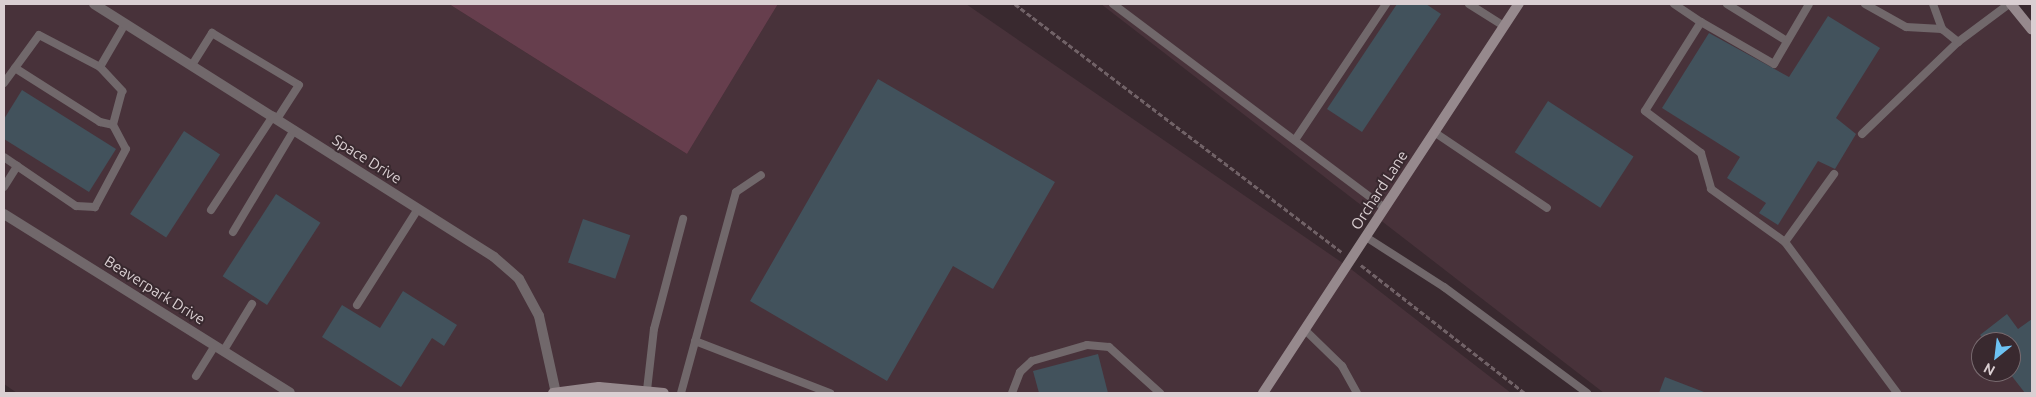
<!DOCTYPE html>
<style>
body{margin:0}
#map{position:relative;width:2036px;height:397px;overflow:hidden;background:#39292f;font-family:Ubuntu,sans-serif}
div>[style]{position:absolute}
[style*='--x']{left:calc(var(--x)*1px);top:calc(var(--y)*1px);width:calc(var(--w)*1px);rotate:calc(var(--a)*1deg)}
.built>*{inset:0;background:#48323a}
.green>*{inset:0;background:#663e4d}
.building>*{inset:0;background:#42525c;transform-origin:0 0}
.path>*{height:2.5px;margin-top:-1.25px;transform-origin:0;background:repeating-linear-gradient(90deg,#716267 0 5px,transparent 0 7.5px)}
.lane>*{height:8px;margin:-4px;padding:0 4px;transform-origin:4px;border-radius:4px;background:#71686b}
.street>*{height:10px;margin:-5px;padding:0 5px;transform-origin:5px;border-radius:5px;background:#71686b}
.secondary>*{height:10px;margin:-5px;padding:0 5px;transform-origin:5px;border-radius:5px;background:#96898d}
span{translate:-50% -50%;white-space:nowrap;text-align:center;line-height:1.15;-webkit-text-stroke:4px #39292f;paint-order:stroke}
.street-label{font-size:15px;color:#dacfd2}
.frame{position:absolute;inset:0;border:5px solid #dacfd2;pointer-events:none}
.north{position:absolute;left:1971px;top:332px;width:50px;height:50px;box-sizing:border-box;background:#39292f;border:1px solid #796b70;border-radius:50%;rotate:209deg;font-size:14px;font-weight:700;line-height:20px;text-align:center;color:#dacfd2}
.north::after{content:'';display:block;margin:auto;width:18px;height:22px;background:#6dc2f3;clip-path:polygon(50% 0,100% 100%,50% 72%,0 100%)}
</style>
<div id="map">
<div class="built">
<i style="clip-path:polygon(4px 4px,449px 4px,687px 154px,778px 4px,966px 4px,1347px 266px,1511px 393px,17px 393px,4px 384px)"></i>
<i style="clip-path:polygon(evenodd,1101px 4px,2004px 4px,2032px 37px,2032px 393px,1604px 393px,1101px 4px,1981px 342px,2011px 342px,2011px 372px,1981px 372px,1981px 342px)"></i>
</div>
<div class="green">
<i style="clip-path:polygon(449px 4px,778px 4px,687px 154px)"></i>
</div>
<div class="building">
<i style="clip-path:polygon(1397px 4px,1426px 4px,1441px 14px,1362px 132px,1327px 109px)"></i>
<i style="clip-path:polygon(1828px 16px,1880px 48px,1836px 118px,1856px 134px,1835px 169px,1818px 161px,1778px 225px,1759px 213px,1766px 203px,1727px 178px,1740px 157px,1662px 108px,1709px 33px,1789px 77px)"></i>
<i style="clip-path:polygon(878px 79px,1055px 182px,993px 289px,953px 266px,887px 381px,750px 301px)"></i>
<i style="clip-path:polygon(22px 90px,116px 149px,89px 192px,4px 139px,4px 119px)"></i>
<i style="left:1548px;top:101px;width:102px;height:61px;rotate:33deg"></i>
<i style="left:184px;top:131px;width:43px;height:99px;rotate:33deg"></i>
<i style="left:276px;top:194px;width:53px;height:98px;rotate:33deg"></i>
<i style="left:583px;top:219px;width:50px;height:46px;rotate:19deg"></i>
<i style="clip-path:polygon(403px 291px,457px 325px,444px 346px,432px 338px,401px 387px,322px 337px,342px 305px,380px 328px)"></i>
<i style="clip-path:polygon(2007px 314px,2018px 329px,2032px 319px,2032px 393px,2025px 393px,2011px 375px,2011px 342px,1986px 342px,1980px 335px)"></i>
<i style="clip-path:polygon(1098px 354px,1108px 393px,1039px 393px,1033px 371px)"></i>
<i style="clip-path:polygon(1665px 377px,1704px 392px,1704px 393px,1659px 393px)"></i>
</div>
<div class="path">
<i style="--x:1015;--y:4;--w:410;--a:37.2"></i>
<i style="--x:1361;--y:265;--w:208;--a:38"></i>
</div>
<div class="lane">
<i style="--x:1113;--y:4;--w:340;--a:36.9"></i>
<i style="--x:1469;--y:4;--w:41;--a:32.2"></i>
<i style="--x:1674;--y:4;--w:32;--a:34"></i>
<i style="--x:1701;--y:22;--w:105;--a:122.2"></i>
<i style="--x:1645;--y:111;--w:70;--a:36.9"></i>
<i style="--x:1701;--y:153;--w:37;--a:74"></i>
<i style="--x:1711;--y:189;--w:91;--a:35.6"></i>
<i style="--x:1785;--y:242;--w:188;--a:53.4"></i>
<i style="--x:1727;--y:4;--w:70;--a:31.7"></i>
<i style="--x:1865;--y:4;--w:47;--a:29.3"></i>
<i style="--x:1906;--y:27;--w:36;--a:3"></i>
<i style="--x:1942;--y:29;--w:21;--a:39"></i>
<i style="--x:1958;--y:42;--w:64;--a:-36.7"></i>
<i style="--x:1933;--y:4;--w:27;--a:70"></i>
<i style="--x:1701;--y:22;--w:84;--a:29.9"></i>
<i style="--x:1774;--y:64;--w:69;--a:-59.7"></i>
<i style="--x:192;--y:65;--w:38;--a:-58"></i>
<i style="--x:212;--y:33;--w:101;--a:30.9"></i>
<i style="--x:299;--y:85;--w:40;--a:122.9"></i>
<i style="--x:100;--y:67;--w:50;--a:-59.8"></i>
<i style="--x:15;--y:68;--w:101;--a:32.4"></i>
<i style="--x:100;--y:122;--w:13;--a:13"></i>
<i style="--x:4;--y:83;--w:59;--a:-53.9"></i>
<i style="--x:39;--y:35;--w:69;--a:27.7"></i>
<i style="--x:100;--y:67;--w:33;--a:47"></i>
<i style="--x:122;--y:91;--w:35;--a:105"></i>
<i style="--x:113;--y:125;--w:27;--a:62"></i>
<i style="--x:126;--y:149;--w:66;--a:118.1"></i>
<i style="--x:95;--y:207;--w:19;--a:-177"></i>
<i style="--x:76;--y:206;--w:87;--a:-145.8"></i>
<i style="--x:1434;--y:132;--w:136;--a:33.9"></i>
<i style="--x:1862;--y:134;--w:133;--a:-43.8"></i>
<i style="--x:1295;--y:140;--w:164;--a:-56.2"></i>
<i style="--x:4;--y:187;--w:25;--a:-58"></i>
<i style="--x:211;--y:210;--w:113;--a:-56.6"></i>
<i style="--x:233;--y:232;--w:119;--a:-59.1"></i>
<i style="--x:1366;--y:237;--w:93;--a:32.7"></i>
<i style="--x:1444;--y:287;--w:178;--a:36.5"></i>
<i style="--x:1785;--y:242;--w:84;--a:-54.2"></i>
<i style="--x:357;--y:305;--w:114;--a:-57.6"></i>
<i style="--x:1305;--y:330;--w:52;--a:44.2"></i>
<i style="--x:1342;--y:366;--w:31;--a:61"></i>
<i style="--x:695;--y:341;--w:145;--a:21.1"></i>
<i style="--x:224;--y:350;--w:54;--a:-58.7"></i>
<i style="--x:196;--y:376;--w:36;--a:-58"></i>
<i style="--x:647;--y:390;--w:61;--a:-83.5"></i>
<i style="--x:654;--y:329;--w:114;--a:-75.2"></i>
<i style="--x:681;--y:393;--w:208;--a:-74.7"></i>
<i style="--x:736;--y:192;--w:30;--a:-34"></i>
<i style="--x:1012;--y:393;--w:22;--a:-69"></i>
<i style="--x:1020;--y:372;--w:16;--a:-43"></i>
<i style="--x:1032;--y:361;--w:57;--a:-16.2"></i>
<i style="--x:1087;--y:345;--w:22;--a:5"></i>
<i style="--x:1109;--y:347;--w:69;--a:42"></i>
</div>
<div class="street">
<i style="--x:94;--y:4;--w:473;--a:32.3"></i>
<i style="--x:494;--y:257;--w:33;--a:41"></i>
<i style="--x:519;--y:279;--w:42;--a:61.6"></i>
<i style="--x:539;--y:316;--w:79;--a:77.6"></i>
<i style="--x:4;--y:214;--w:337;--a:32"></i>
</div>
<div class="secondary">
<i style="--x:2011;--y:4;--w:33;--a:51"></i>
<i style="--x:553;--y:393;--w:46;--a:-7.4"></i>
<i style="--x:599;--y:387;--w:65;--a:5.3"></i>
<i style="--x:1263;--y:393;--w:466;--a:-56.7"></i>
</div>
<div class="street-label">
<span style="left:367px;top:159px;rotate:32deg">Space Drive</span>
<span style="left:1379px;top:190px;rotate:-57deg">Orchard Lane</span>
<span style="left:155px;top:290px;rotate:32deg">Beaverpark Drive</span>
</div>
<div class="frame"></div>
<div class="north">N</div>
</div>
